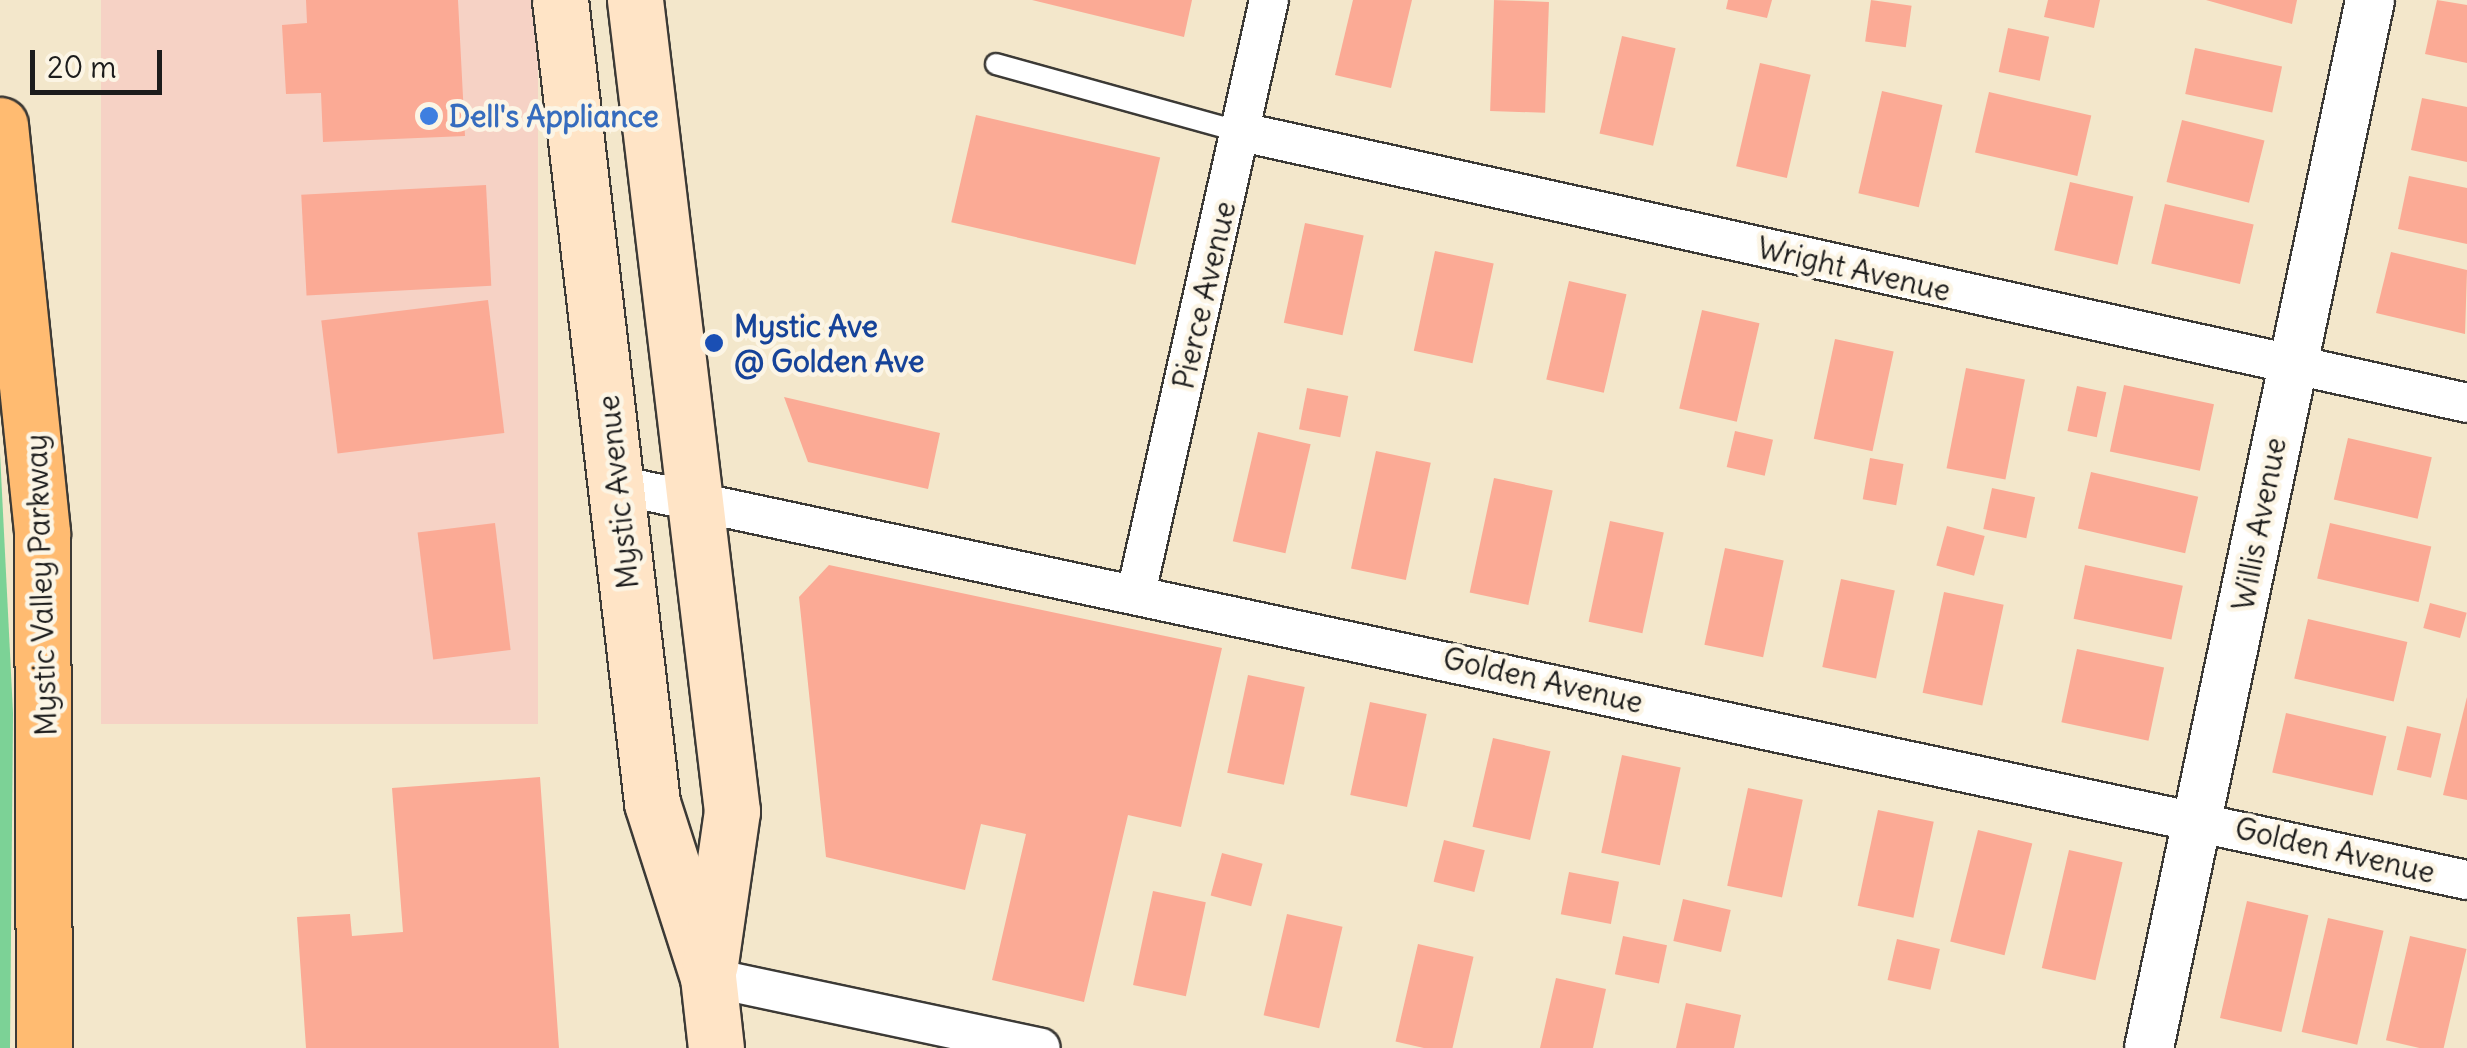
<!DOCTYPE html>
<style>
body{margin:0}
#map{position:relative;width:2467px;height:1048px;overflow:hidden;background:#f3e7cb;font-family:Delius,sans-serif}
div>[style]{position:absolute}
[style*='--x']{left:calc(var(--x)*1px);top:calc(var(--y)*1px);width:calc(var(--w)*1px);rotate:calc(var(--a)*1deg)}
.built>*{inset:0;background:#f6d2c5;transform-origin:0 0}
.green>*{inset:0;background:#7cd296}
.building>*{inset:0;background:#fbaa95;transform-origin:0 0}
.roads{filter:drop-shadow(2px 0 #3c3a36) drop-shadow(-2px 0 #3c3a36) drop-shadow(0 2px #3c3a36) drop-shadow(0 -2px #3c3a36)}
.service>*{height:20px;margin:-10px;padding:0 10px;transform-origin:10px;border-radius:10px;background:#fff}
.minor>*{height:38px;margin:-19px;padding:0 19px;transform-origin:19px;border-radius:19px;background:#fff}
.tertiary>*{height:48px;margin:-24px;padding:0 24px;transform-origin:24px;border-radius:24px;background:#fff}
.secondary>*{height:55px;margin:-27.5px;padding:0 27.5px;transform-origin:27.5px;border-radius:27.5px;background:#ffe4c6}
.primary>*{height:55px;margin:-27.5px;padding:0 27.5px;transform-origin:27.5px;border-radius:27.5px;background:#ffbb71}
.dots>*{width:28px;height:28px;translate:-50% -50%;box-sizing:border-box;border:5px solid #fcf5e5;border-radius:50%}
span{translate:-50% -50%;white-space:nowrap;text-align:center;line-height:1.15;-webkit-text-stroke:9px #fcf5e5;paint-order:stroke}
.shop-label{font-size:30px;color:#366cbe;font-weight:700}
.left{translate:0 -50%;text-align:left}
.street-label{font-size:30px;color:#1c1c1c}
.transit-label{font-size:30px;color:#164399;font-weight:700}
.scale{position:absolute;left:30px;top:50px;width:132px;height:45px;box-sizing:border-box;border:5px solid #1c1c1c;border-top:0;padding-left:12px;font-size:30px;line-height:35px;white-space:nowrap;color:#1c1c1c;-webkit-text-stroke:8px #fcf5e5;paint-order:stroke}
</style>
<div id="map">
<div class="built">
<i style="left:101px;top:0;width:437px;height:724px"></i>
</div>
<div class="green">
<i style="clip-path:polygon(0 453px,13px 713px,10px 1048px,0 1048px)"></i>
</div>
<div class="building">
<i style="clip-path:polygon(306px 0,458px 0,465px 136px,323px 142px,321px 93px,286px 94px,282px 25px,307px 23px)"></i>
<i style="clip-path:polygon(1032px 0,1192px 0,1184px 37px)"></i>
<i style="clip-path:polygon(1353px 0,1412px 0,1391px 88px,1335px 75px)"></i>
<i style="left:1494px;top:0;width:55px;height:111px;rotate:2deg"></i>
<i style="clip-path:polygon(1728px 0,1772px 0,1767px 18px,1726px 9px)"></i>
<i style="left:1871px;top:0;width:41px;height:42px;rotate:8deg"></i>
<i style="clip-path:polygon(2048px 0,2100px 0,2094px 28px,2044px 17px)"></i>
<i style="clip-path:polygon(2206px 0,2297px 0,2292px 24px)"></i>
<i style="clip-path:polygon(2437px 0,2467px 5px,2467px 63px,2425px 54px)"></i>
<i style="left:2008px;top:28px;width:42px;height:45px;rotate:12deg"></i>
<i style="left:1622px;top:36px;width:55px;height:100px;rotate:13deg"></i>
<i style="left:2195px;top:48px;width:89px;height:47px;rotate:12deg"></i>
<i style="left:1760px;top:63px;width:52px;height:106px;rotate:13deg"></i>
<i style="left:1882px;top:91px;width:62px;height:105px;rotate:13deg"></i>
<i style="left:1989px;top:92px;width:105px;height:62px;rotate:13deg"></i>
<i style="clip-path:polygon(2422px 98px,2467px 107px,2467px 162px,2411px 150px)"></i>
<i style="left:976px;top:115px;width:189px;height:110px;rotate:13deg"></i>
<i style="left:2182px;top:120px;width:85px;height:64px;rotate:14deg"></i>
<i style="clip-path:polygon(2409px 176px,2467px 188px,2467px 244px,2398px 229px)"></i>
<i style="left:2070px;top:182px;width:65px;height:70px;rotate:13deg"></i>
<i style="left:486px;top:185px;width:101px;height:185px;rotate:87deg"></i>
<i style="left:2165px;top:204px;width:91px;height:61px;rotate:13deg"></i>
<i style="left:1305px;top:223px;width:60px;height:102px;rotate:12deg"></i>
<i style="left:1435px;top:251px;width:60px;height:102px;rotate:12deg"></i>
<i style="clip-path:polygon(2391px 252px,2467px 270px,2465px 334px,2376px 313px)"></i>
<i style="left:1569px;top:281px;width:59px;height:101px;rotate:13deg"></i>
<i style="left:488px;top:300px;width:134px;height:168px;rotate:83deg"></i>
<i style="left:1702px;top:310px;width:59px;height:101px;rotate:13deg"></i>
<i style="left:1835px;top:339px;width:60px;height:102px;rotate:12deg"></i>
<i style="left:1966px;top:368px;width:60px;height:102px;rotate:11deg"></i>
<i style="left:2124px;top:385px;width:92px;height:68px;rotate:12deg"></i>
<i style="left:2077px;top:386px;width:30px;height:46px;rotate:12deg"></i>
<i style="left:1307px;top:388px;width:42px;height:42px;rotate:11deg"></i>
<i style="clip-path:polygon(784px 397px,940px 433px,928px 489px,808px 462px)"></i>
<i style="left:1735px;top:431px;width:39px;height:37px;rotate:13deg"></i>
<i style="left:1258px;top:432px;width:54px;height:112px;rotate:13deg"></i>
<i style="left:2348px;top:438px;width:86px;height:63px;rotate:13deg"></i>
<i style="left:1376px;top:451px;width:56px;height:120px;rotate:12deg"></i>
<i style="left:1870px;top:458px;width:34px;height:42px;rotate:10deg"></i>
<i style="left:2091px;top:472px;width:110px;height:58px;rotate:13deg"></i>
<i style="left:1494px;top:478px;width:60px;height:117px;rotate:12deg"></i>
<i style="left:1992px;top:488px;width:44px;height:42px;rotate:12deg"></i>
<i style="left:1610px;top:521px;width:55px;height:103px;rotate:12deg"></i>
<i style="left:495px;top:523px;width:128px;height:78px;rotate:83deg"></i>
<i style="left:2330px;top:523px;width:104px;height:57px;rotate:13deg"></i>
<i style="left:1947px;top:526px;width:39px;height:41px;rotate:15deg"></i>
<i style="left:1725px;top:548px;width:60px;height:99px;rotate:12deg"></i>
<i style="clip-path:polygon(829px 565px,1222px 648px,1181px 827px,1128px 815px,1084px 1002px,992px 980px,1026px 834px,981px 824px,965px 890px,826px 857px,799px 597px)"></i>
<i style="left:2085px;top:565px;width:100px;height:55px;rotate:12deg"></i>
<i style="left:1841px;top:579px;width:55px;height:90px;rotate:12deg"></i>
<i style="left:1944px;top:592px;width:61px;height:103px;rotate:12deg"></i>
<i style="left:2430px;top:603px;width:38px;height:26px;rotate:15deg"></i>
<i style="left:2308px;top:619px;width:102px;height:61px;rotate:13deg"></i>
<i style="left:2077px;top:649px;width:89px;height:75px;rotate:12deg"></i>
<i style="left:1248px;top:675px;width:58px;height:100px;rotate:12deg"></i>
<i style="clip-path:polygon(2467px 697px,2467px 800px,2443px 795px)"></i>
<i style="left:1370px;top:702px;width:58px;height:95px;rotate:12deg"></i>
<i style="left:2286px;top:713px;width:103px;height:61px;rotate:13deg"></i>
<i style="left:2407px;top:726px;width:35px;height:45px;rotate:13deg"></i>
<i style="left:1493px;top:738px;width:59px;height:91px;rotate:13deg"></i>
<i style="left:1622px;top:755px;width:60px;height:100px;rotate:12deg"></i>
<i style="clip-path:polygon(540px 777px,559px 1048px,306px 1048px,297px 917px,350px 914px,352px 936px,403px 932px,392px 788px)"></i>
<i style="left:1748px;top:788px;width:56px;height:100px;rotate:12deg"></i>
<i style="left:1878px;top:810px;width:57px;height:98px;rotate:12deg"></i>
<i style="left:1978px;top:830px;width:56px;height:115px;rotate:14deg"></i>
<i style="left:1444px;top:840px;width:42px;height:43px;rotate:14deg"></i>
<i style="left:2069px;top:850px;width:55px;height:121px;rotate:13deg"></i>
<i style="left:1222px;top:853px;width:42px;height:44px;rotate:15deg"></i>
<i style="left:1569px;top:872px;width:51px;height:43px;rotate:11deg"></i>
<i style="left:1153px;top:891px;width:54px;height:96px;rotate:12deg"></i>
<i style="left:1683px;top:899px;width:49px;height:43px;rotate:13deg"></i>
<i style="left:2247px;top:901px;width:63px;height:120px;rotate:13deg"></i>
<i style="left:1287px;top:914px;width:57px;height:104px;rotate:13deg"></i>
<i style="left:2328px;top:918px;width:57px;height:117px;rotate:13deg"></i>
<i style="left:1623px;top:936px;width:45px;height:39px;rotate:12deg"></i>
<i style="left:2410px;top:936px;width:58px;height:107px;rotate:13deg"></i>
<i style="left:1897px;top:939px;width:44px;height:42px;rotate:13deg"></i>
<i style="left:1418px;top:944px;width:57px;height:100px;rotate:13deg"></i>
<i style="clip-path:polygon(1556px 978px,1606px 989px,1593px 1048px,1540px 1048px)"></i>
<i style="clip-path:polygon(1686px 1003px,1741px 1015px,1734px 1048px,1676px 1048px)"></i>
</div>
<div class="roads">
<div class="service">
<i style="--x:996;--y:64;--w:255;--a:15.5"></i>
</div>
<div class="minor">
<i style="--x:1242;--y:132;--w:1255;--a:12.47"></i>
<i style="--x:618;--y:485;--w:1891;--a:12.06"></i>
<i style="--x:1137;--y:589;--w:604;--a:-77.37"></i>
<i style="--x:708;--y:977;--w:340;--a:12"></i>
</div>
<div class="tertiary">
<i style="--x:2149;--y:1048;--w:1071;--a:-78.09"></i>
</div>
<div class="secondary">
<i style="--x:560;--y:0;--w:808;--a:83.46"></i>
<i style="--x:652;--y:803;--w:183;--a:72.2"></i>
<i style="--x:708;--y:977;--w:71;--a:83.6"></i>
<i style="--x:635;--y:0;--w:817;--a:83.18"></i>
<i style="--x:732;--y:811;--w:155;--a:98.2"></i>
</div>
<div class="primary">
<i style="--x:0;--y:125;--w:410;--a:84.1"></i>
<i style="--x:42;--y:533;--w:515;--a:89.78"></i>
</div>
</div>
<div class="dots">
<i style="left:429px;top:116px;background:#3f7fe0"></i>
<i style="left:714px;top:343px;background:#1a4fb4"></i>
</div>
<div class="shop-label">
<span class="left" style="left:449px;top:116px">Dell's Appliance</span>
</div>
<div class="street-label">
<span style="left:1854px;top:269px;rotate:13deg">Wright Avenue</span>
<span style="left:1204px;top:295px;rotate:-77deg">Pierce Avenue</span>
<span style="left:618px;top:492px;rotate:-96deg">Mystic Avenue</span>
<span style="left:2259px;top:524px;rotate:-79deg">Willis Avenue</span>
<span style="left:41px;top:585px;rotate:-92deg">Mystic Valley Parkway</span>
<span style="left:1543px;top:680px;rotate:13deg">Golden Avenue</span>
<span style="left:2335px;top:850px;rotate:13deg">Golden Avenue</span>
</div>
<div class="transit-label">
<span class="left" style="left:734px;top:343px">Mystic Ave<br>@ Golden Ave</span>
</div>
<div class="scale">20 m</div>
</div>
